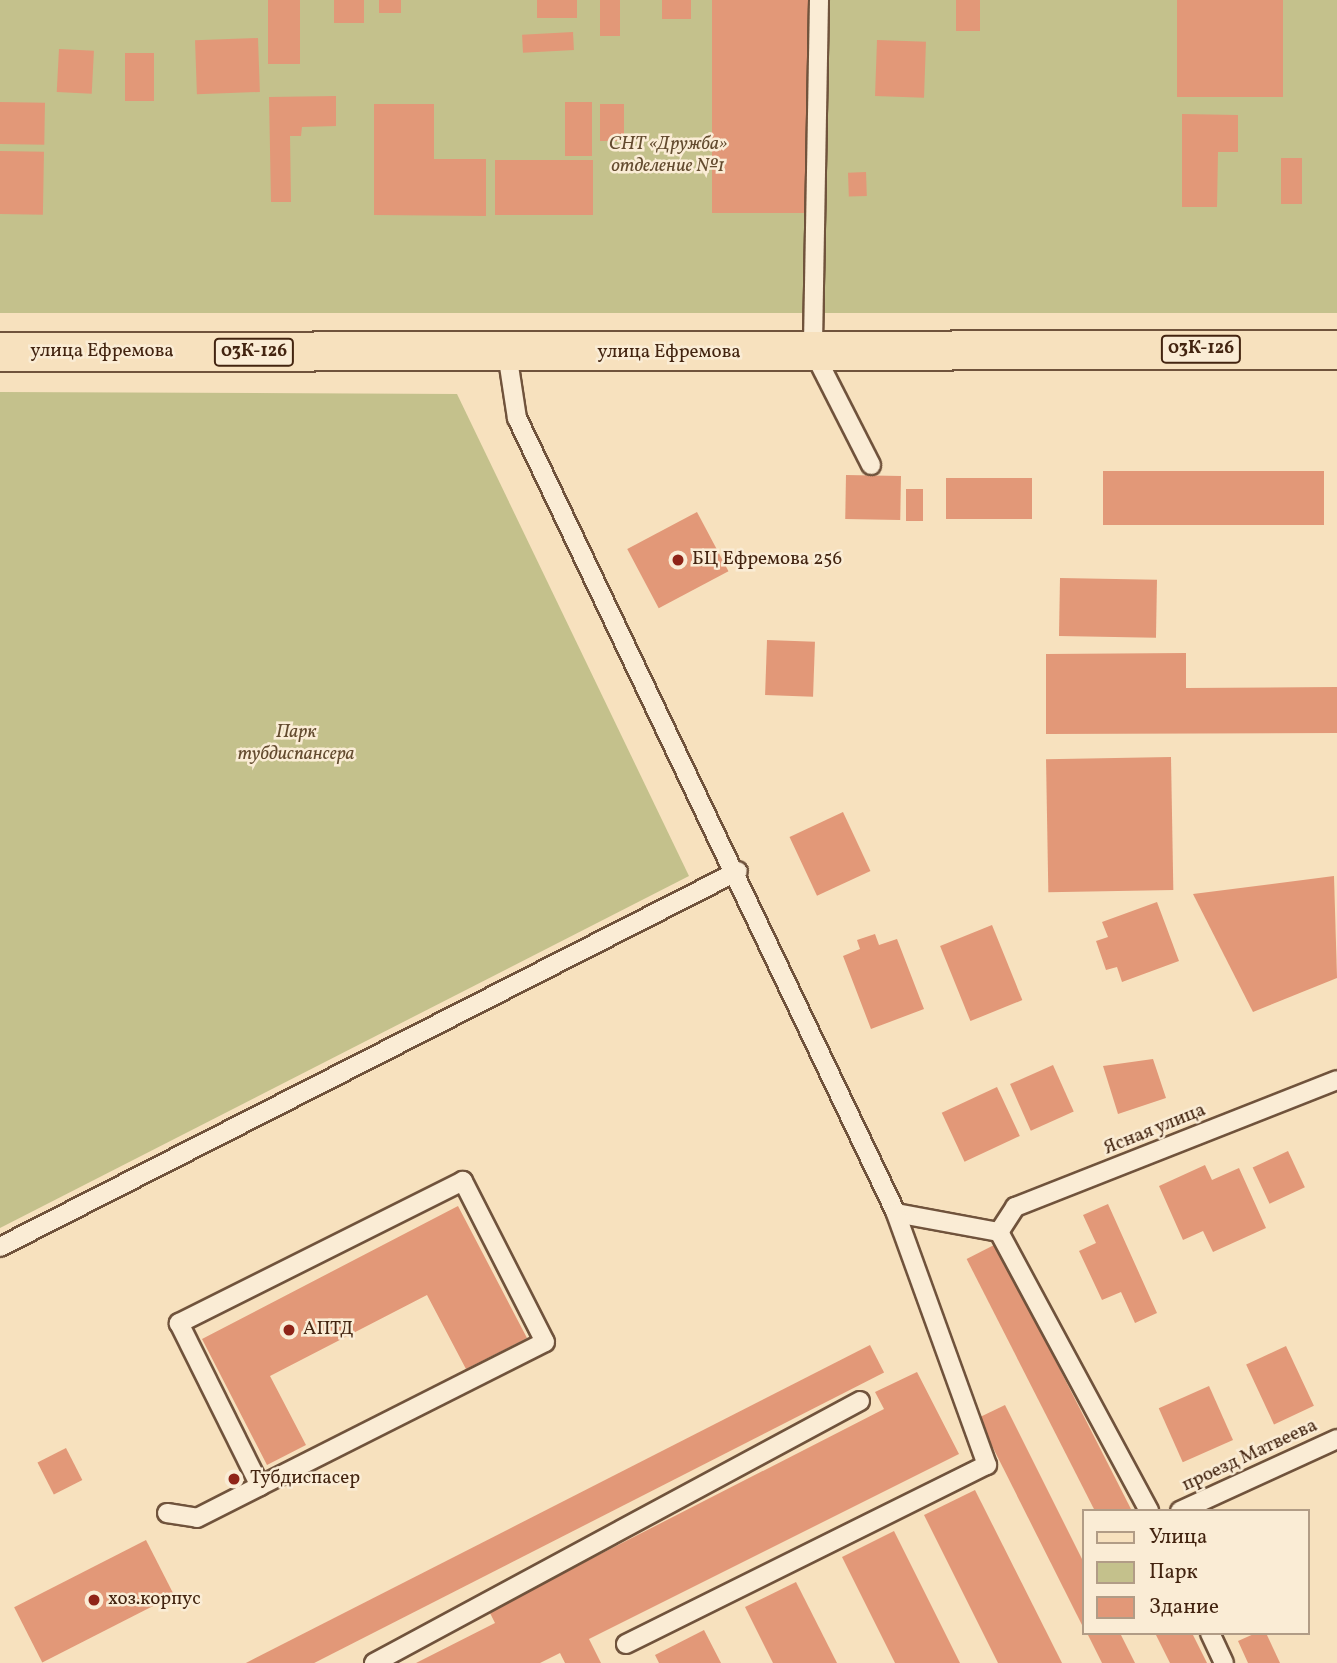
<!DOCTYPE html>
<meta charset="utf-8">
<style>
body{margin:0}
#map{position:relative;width:1337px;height:1663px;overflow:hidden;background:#f7e1be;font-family:Vollkorn,serif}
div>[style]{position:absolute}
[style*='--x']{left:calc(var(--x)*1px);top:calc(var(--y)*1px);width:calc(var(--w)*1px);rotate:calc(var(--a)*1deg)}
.green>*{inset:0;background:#c4c18c;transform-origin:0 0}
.building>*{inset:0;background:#e29878;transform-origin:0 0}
.roads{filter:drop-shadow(2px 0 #70533c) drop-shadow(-2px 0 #70533c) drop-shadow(0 2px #70533c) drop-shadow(0 -2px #70533c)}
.service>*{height:18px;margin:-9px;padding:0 9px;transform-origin:9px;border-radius:9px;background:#faecd5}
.primary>*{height:38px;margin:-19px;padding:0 19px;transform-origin:19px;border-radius:19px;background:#f7e1be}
.dots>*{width:19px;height:19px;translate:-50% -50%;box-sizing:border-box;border:4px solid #faecd5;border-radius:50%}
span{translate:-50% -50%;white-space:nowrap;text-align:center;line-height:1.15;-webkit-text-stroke:5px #faecd5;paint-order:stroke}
.shield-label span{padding:2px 5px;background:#faecd5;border:2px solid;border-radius:5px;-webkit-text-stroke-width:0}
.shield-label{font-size:18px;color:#432410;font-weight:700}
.park-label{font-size:19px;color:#634b2f;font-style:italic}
.street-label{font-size:19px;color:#432410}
.poi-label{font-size:19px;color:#432410}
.left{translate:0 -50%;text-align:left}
.legend{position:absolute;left:1082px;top:1509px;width:228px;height:126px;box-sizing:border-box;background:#faecd5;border:2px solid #b19c86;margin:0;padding:9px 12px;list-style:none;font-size:21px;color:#432410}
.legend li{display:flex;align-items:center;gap:14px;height:35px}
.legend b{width:35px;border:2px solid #b19c86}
</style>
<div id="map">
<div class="green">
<i style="left:0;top:0;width:1337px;height:313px"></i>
<i style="clip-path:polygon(0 392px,457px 394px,689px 876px,0 1228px)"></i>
</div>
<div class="building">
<i style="left:268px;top:0;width:32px;height:64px"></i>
<i style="left:334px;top:0;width:30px;height:23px"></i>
<i style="left:379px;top:0;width:22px;height:13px"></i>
<i style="left:537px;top:0;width:40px;height:18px"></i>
<i style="left:600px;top:0;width:20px;height:36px"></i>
<i style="left:662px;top:0;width:29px;height:19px"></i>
<i style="left:712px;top:0;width:99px;height:213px"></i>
<i style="left:956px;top:0;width:24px;height:31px"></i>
<i style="left:1177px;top:0;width:106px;height:97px"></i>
<i style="left:573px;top:32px;width:18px;height:51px;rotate:87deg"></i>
<i style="left:258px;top:38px;width:54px;height:63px;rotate:88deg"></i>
<i style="left:877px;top:40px;width:49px;height:56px;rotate:2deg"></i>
<i style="left:59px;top:49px;width:35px;height:43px;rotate:3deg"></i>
<i style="left:125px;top:53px;width:29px;height:48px"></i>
<i style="clip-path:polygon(336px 96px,336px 126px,302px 127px,301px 136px,290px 136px,291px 202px,271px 202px,269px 97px)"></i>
<i style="left:0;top:102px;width:45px;height:42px;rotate:1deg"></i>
<i style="left:565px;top:102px;width:27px;height:54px"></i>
<i style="clip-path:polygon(374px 104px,434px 104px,434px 159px,486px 159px,486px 216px,374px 215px)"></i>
<i style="left:600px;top:104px;width:24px;height:37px"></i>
<i style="clip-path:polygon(1182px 114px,1238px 115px,1238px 152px,1218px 152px,1217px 207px,1182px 207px)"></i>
<i style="left:0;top:151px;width:44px;height:63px;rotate:1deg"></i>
<i style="left:1281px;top:158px;width:21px;height:46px"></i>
<i style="left:495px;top:160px;width:98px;height:55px"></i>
<i style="left:866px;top:172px;width:24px;height:18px;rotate:88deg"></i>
<i style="left:1324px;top:471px;width:54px;height:221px;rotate:90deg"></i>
<i style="left:846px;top:475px;width:55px;height:44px;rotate:1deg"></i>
<i style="left:946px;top:478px;width:86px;height:41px"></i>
<i style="left:906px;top:489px;width:17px;height:32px"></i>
<i style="left:697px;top:512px;width:67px;height:79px;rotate:62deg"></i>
<i style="left:1060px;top:578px;width:97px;height:58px;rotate:1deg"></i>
<i style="left:767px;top:640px;width:48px;height:55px;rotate:2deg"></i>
<i style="clip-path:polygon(1186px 653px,1186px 688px,1337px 687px,1337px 733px,1046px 734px,1046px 654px)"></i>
<i style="left:1171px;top:757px;width:133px;height:125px;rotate:89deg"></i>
<i style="left:843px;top:812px;width:65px;height:59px;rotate:65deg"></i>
<i style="clip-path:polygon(1334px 876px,1337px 978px,1253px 1012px,1193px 894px)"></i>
<i style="clip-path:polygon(1157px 902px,1179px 961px,1122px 982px,1117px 967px,1106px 970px,1096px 941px,1108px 937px,1102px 922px)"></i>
<i style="left:992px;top:925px;width:81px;height:56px;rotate:68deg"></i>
<i style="clip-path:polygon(875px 934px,879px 945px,897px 939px,924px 1009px,871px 1029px,843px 956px,860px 949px,857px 940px)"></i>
<i style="clip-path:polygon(1153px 1059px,1166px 1098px,1118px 1114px,1103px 1066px)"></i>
<i style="left:1053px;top:1065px;width:51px;height:47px;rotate:66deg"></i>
<i style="left:997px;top:1087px;width:54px;height:61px;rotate:65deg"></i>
<i style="left:1288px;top:1151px;width:40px;height:39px;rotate:65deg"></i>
<i style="clip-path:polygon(1205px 1165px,1212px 1180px,1239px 1168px,1266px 1228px,1213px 1252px,1203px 1231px,1183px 1240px,1159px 1186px)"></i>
<i style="clip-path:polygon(1108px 1204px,1157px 1313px,1135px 1323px,1121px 1292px,1102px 1300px,1079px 1251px,1096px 1243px,1083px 1215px)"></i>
<i style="clip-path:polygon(458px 1206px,527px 1338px,466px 1369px,427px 1295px,270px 1376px,306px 1445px,267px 1465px,202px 1339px)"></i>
<i style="left:996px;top:1244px;width:299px;height:33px;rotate:63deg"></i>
<i style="left:870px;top:1345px;width:31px;height:712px;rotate:63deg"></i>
<i style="left:1286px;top:1346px;width:66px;height:44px;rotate:65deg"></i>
<i style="clip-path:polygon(917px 1372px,959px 1454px,589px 1639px,601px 1663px,565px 1663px,560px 1653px,540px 1663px,416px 1663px,495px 1623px,489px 1611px,884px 1409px,875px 1392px)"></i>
<i style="left:1209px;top:1386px;width:59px;height:55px;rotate:66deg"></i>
<i style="clip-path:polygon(1005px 1405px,1083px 1561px,1083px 1627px,978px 1418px)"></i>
<i style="left:66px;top:1448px;width:36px;height:32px;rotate:63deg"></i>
<i style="clip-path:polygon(975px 1490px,1062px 1663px,998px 1663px,924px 1515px)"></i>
<i style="clip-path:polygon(894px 1531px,960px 1663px,895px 1663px,842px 1557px)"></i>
<i style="left:146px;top:1540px;width:62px;height:148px;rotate:63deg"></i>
<i style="clip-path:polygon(796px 1582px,837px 1663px,773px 1663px,745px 1607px)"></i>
<i style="clip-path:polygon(704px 1630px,721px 1663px,659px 1663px,655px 1655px)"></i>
<i style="clip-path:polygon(1087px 1633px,1120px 1633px,1135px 1663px,1102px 1663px)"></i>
<i style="clip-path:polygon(1155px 1633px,1192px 1633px,1207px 1663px,1170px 1663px)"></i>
<i style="clip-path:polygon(1256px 1633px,1266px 1633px,1280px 1663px,1248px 1663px,1238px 1641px)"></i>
</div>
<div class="roads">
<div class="service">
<i style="--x:819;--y:0;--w:351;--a:91"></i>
<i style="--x:813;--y:351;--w:128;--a:63"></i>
<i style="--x:507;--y:353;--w:66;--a:81.3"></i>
<i style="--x:517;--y:418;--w:881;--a:64.51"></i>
<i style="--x:896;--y:1213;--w:105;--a:10.5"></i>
<i style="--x:999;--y:1232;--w:317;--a:61.7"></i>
<i style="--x:999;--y:1232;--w:30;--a:-57"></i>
<i style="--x:1015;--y:1207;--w:346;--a:-21.5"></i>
<i style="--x:0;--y:1247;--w:828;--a:-27"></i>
<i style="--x:1180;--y:1511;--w:173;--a:-24.6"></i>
<i style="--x:167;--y:1513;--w:30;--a:9"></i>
<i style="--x:197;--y:1518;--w:71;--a:-26.9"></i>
<i style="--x:260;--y:1486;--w:319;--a:-26.8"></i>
<i style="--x:545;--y:1342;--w:181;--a:-117"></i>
<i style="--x:463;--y:1181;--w:318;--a:153.4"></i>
<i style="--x:179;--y:1323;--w:182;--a:63.6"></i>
<i style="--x:1210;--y:1633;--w:33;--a:65"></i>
<i style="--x:626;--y:1644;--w:403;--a:-26.4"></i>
<i style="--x:987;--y:1465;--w:268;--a:-109.9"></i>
<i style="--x:374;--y:1663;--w:552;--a:-28.33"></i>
</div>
<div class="primary">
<i style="--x:0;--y:352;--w:1337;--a:-0.09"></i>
</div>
</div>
<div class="dots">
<i style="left:678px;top:560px;background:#8f2418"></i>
<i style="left:289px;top:1330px;background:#8f2418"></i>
<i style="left:234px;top:1479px;background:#8f2418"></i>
<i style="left:94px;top:1600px;background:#8f2418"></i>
</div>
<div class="shield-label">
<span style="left:1201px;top:349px">03К-126</span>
<span style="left:254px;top:352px">03К-126</span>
</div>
<div class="park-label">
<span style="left:668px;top:156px">СНТ «Дружба»<br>отделение №1</span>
<span style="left:296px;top:744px">Парк<br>тубдиспансера</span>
</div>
<div class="street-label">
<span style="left:102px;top:352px">улица Ефремова</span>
<span style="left:669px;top:353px">улица Ефремова</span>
<span style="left:1155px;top:1130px;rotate:-22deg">Ясная улица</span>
<span style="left:1250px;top:1456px;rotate:-25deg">проезд Матвеева</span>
</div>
<div class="poi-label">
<span class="left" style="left:692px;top:560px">БЦ Ефремова 256</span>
<span class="left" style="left:303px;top:1330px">АПТД</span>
<span class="left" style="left:250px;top:1479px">Тубдиспасер</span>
<span class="left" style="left:108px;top:1600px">хоз.корпус</span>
</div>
<ul class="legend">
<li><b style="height:9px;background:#f7e1be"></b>Улица</li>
<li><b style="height:19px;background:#c4c18c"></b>Парк</li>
<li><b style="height:19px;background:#e29878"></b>Здание</li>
</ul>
</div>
